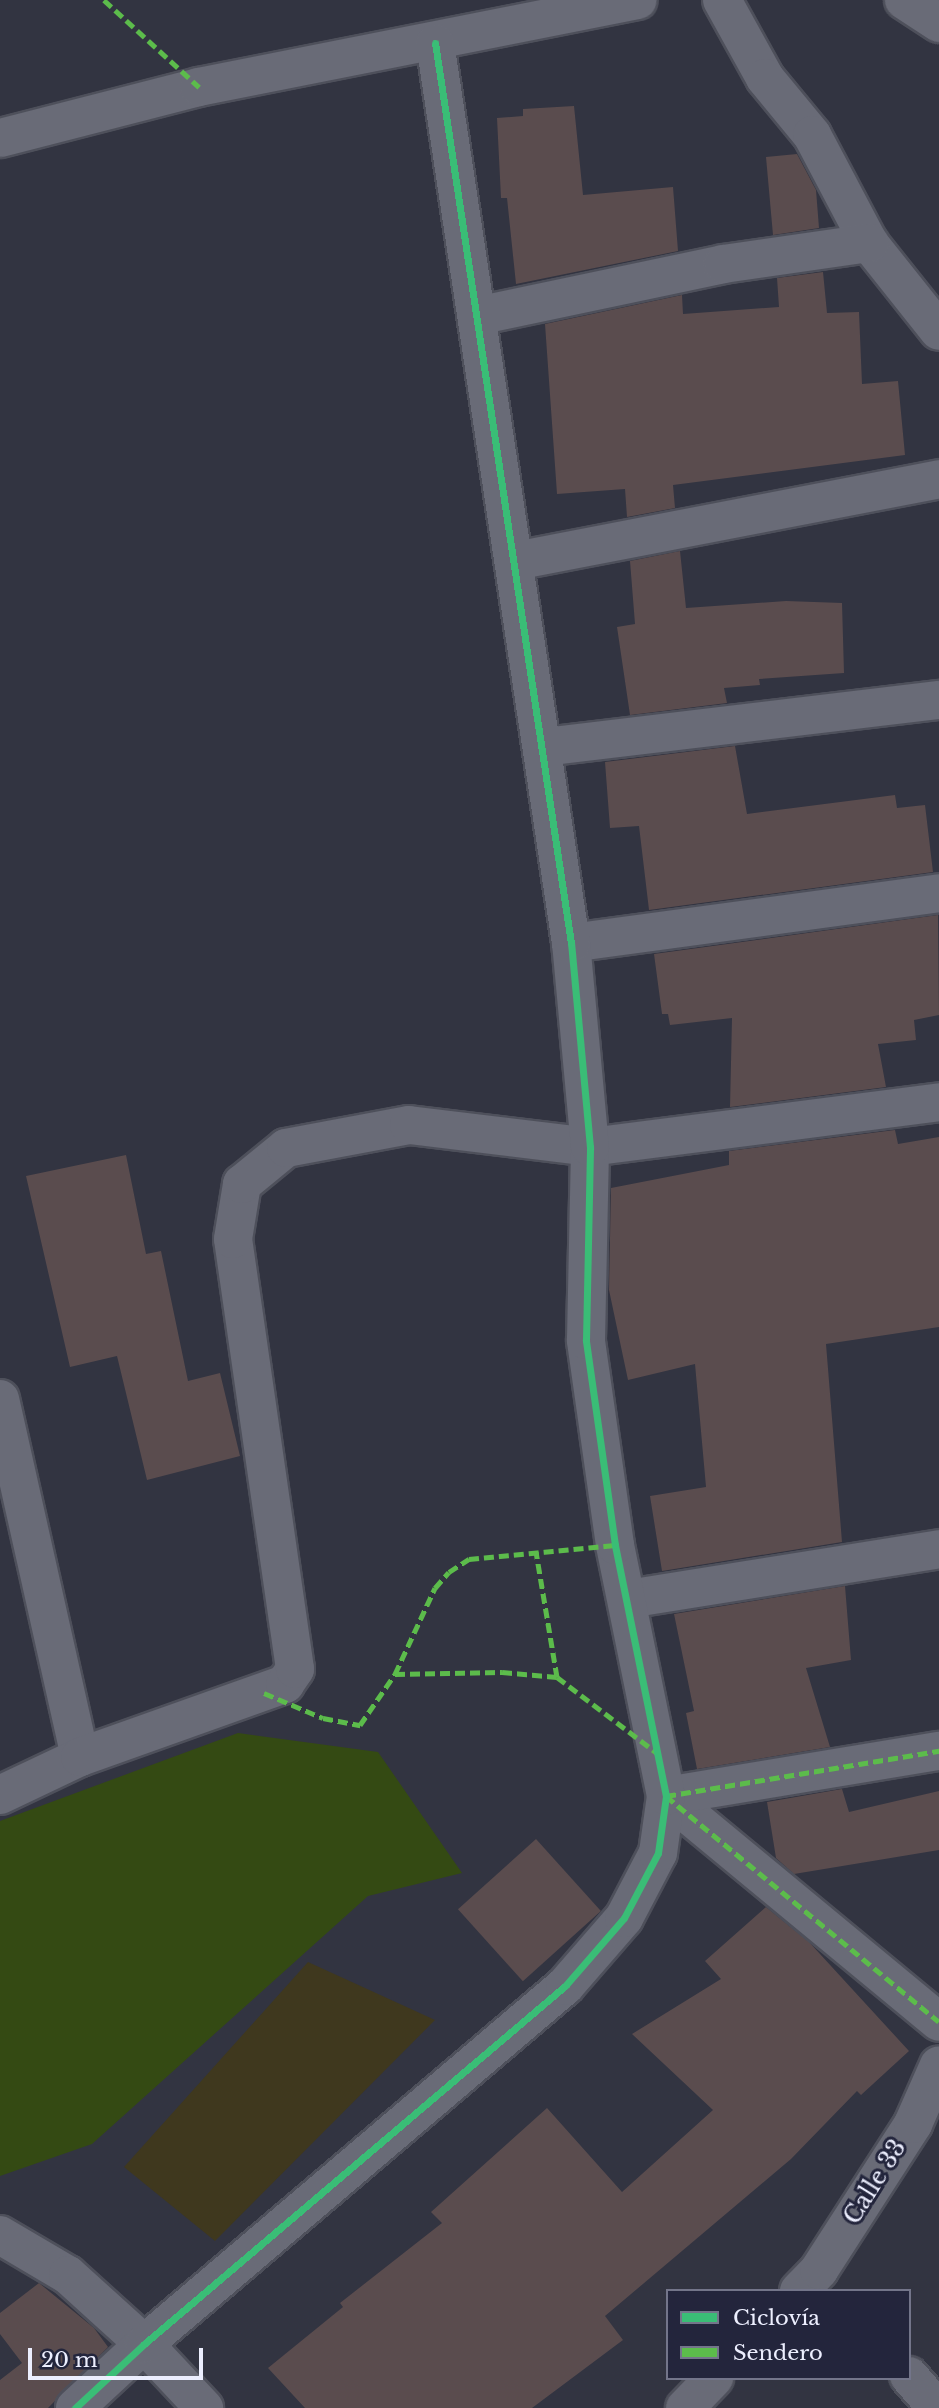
<!DOCTYPE html>
<meta charset="utf-8">
<style>
body{margin:0}
#map{position:relative;width:939px;height:2408px;overflow:hidden;background:#323441;font-family:"Libre Baskerville",serif}
div>[style]{position:absolute}
[style*='--x']{left:calc(var(--x)*1px);top:calc(var(--y)*1px);width:calc(var(--w)*1px);rotate:calc(var(--a)*1deg)}
.green>*{inset:0;background:#344a13}
.sand>*{inset:0;background:#3f381e}
.building>*{inset:0;background:#5a4c4e;transform-origin:0 0}
.roads{filter:drop-shadow(2px 0 #4e505b) drop-shadow(-2px 0 #4e505b) drop-shadow(0 2px #4e505b) drop-shadow(0 -2px #4e505b)}
.pedestrian>*{height:38px;margin:-19px;padding:0 19px;transform-origin:19px;border-radius:19px;background:#696b77}
.minor>*{height:38px;margin:-19px;padding:0 19px;transform-origin:19px;border-radius:19px;background:#696b77}
.quiet>*{height:5px;margin-top:-2.5px;transform-origin:0;background:repeating-linear-gradient(90deg,#5cbc4b 0 10px,transparent 0 15px)}
.cycleway>*{height:7px;margin:-3.5px;padding:0 3.5px;transform-origin:3.5px;border-radius:3.5px;background:#3abd76}
span{translate:-50% -50%;white-space:nowrap;text-align:center;line-height:1.15;-webkit-text-stroke:6px #23253c;paint-order:stroke}
.street-label{font-size:23px;color:#eceefe}
.legend{position:absolute;left:666px;top:2289px;width:245px;height:91px;box-sizing:border-box;background:#23253c;border:2px solid #73758a;margin:0;padding:9px 12px;list-style:none;font-size:21px;color:#eceefe}
.legend li{display:flex;align-items:center;gap:14px;height:35px}
.legend b{width:35px;border:2px solid #73758a}
.scale{position:absolute;left:28px;top:2348px;width:175px;height:32px;box-sizing:border-box;border:4px solid #eceefe;border-top:0;padding-left:9px;font-size:21px;line-height:24px;white-space:nowrap;color:#eceefe;-webkit-text-stroke:5px #23253c;paint-order:stroke}
</style>
<div id="map">
<div class="green">
<i style="clip-path:polygon(238px 1733px,378px 1752px,462px 1873px,368px 1896px,92px 2144px,0 2176px,0 1821px)"></i>
</div>
<div class="sand">
<i style="clip-path:polygon(308px 1962px,435px 2020px,215px 2241px,124px 2167px)"></i>
</div>
<div class="building">
<i style="clip-path:polygon(574px 106px,583px 195px,673px 187px,678px 251px,516px 284px,507px 198px,501px 198px,497px 118px,523px 116px,523px 109px)"></i>
<i style="clip-path:polygon(797px 154px,816px 190px,819px 228px,773px 235px,766px 157px)"></i>
<i style="clip-path:polygon(823px 272px,827px 313px,859px 312px,862px 384px,898px 381px,905px 455px,673px 485px,675px 508px,627px 517px,625px 489px,557px 494px,545px 324px,682px 295px,683px 314px,779px 307px,777px 278px)"></i>
<i style="clip-path:polygon(680px 551px,686px 608px,786px 601px,842px 603px,844px 673px,759px 679px,760px 685px,724px 688px,727px 703px,630px 715px,617px 627px,635px 624px,630px 561px)"></i>
<i style="clip-path:polygon(735px 746px,747px 814px,895px 795px,897px 808px,925px 805px,933px 872px,649px 910px,639px 826px,610px 828px,605px 762px)"></i>
<i style="clip-path:polygon(938px 915px,939px 1015px,914px 1020px,916px 1040px,878px 1044px,886px 1087px,730px 1107px,732px 1018px,670px 1025px,668px 1014px,662px 1014px,654px 954px)"></i>
<i style="clip-path:polygon(895px 1130px,898px 1144px,939px 1137px,939px 1327px,826px 1344px,842px 1542px,662px 1571px,650px 1496px,706px 1487px,695px 1364px,628px 1380px,609px 1290px,611px 1188px,729px 1165px,729px 1151px)"></i>
<i style="clip-path:polygon(126px 1155px,146px 1254px,161px 1251px,188px 1381px,220px 1373px,240px 1456px,147px 1480px,117px 1356px,70px 1367px,26px 1176px)"></i>
<i style="clip-path:polygon(845px 1586px,851px 1660px,806px 1668px,830px 1747px,697px 1769px,686px 1713px,694px 1711px,674px 1614px)"></i>
<i style="clip-path:polygon(842px 1789px,849px 1812px,939px 1791px,939px 1850px,794px 1874px,776px 1858px,767px 1802px)"></i>
<i style="left:536px;top:1839px;width:97px;height:105px;rotate:48deg"></i>
<i style="clip-path:polygon(766px 1907px,809px 1942px,909px 2051px,861px 2095px,857px 2091px,791px 2159px,605px 2316px,623px 2340px,532px 2408px,305px 2408px,268px 2368px,343px 2307px,340px 2303px,442px 2223px,431px 2212px,547px 2108px,622px 2192px,713px 2110px,632px 2034px,721px 1979px,705px 1961px)"></i>
<i style="clip-path:polygon(39px 2283px,94px 2328px,108px 2347px,48px 2408px,0 2408px,0 2380px,22px 2363px,0 2334px,0 2313px)"></i>
</div>
<div class="roads">
<div class="pedestrian">
<i style="--x:666;--y:1796;--w:354;--a:39.6"></i>
<i style="--x:666;--y:1796;--w:277;--a:-9.4"></i>
</div>
<div class="minor">
<i style="--x:722;--y:0;--w:89;--a:61.1"></i>
<i style="--x:765;--y:78;--w:74;--a:50.5"></i>
<i style="--x:812;--y:135;--w:122;--a:62.2"></i>
<i style="--x:869;--y:243;--w:112;--a:51.5"></i>
<i style="--x:904;--y:0;--w:42;--a:33.3"></i>
<i style="--x:0;--y:138;--w:205;--a:-14.4"></i>
<i style="--x:199;--y:87;--w:447;--a:-11.2"></i>
<i style="--x:477;--y:316;--w:251;--a:-11.9"></i>
<i style="--x:723;--y:264;--w:148;--a:-8.2"></i>
<i style="--x:515;--y:561;--w:432;--a:-10.9"></i>
<i style="--x:544;--y:747;--w:398;--a:-6.8"></i>
<i style="--x:571;--y:943;--w:371;--a:-7.7"></i>
<i style="--x:0;--y:1399;--w:367;--a:77.4"></i>
<i style="--x:628;--y:1599;--w:315;--a:-9.1"></i>
<i style="--x:0;--y:1795;--w:89;--a:-25.4"></i>
<i style="--x:80;--y:1757;--w:218;--a:-19.6"></i>
<i style="--x:285;--y:1684;--w:18;--a:-56"></i>
<i style="--x:295;--y:1669;--w:434;--a:-98.2"></i>
<i style="--x:233;--y:1239;--w:56;--a:-80.7"></i>
<i style="--x:242;--y:1184;--w:57;--a:-39.3"></i>
<i style="--x:286;--y:1148;--w:125;--a:-10.6"></i>
<i style="--x:409;--y:1125;--w:182;--a:6.9"></i>
<i style="--x:590;--y:1147;--w:352;--a:-7.3"></i>
<i style="--x:0;--y:2235;--w:79;--a:30.5"></i>
<i style="--x:68;--y:2275;--w:103;--a:42.2"></i>
<i style="--x:144;--y:2344;--w:88;--a:46.8"></i>
<i style="--x:799;--y:2291;--w:29;--a:-46"></i>
<i style="--x:819;--y:2270;--w:174;--a:-57.2"></i>
<i style="--x:913;--y:2124;--w:64;--a:-66.2"></i>
<i style="--x:909;--y:2376;--w:43;--a:48.8"></i>
<i style="--x:75;--y:2408;--w:94;--a:-42.8"></i>
<i style="--x:144;--y:2344;--w:553;--a:-40.38"></i>
<i style="--x:565;--y:1986;--w:90;--a:-49.1"></i>
<i style="--x:624;--y:1918;--w:73;--a:-62.4"></i>
<i style="--x:658;--y:1853;--w:58;--a:-82"></i>
<i style="--x:666;--y:1796;--w:256;--a:-101.5"></i>
<i style="--x:615;--y:1545;--w:207;--a:-98.1"></i>
<i style="--x:586;--y:1340;--w:193;--a:-88.8"></i>
<i style="--x:590;--y:1147;--w:205;--a:-95.3"></i>
<i style="--x:571;--y:943;--w:910;--a:-98.59"></i>
<i style="--x:685;--y:2408;--w:42;--a:-46"></i>
</div>
</div>
<div class="quiet">
<i style="--x:104;--y:0;--w:129;--a:42.5"></i>
<i style="--x:395;--y:1674;--w:107;--a:-1.1"></i>
<i style="--x:502;--y:1672;--w:55;--a:5.2"></i>
<i style="--x:557;--y:1677;--w:127;--a:-99.5"></i>
<i style="--x:557;--y:1677;--w:126;--a:37.2"></i>
<i style="--x:264;--y:1693;--w:64;--a:23"></i>
<i style="--x:323;--y:1718;--w:38;--a:11"></i>
<i style="--x:360;--y:1725;--w:62;--a:-55.5"></i>
<i style="--x:395;--y:1674;--w:95;--a:-65.1"></i>
<i style="--x:435;--y:1588;--w:21;--a:-49"></i>
<i style="--x:449;--y:1572;--w:24;--a:-33"></i>
<i style="--x:469;--y:1559;--w:147;--a:-5.5"></i>
<i style="--x:666;--y:1796;--w:354;--a:39.6"></i>
<i style="--x:666;--y:1796;--w:277;--a:-9.4"></i>
</div>
<div class="cycleway">
<i style="--x:75;--y:2408;--w:94;--a:-42.8"></i>
<i style="--x:144;--y:2344;--w:553;--a:-40.38"></i>
<i style="--x:565;--y:1986;--w:90;--a:-49.1"></i>
<i style="--x:624;--y:1918;--w:73;--a:-62.4"></i>
<i style="--x:658;--y:1853;--w:58;--a:-82"></i>
<i style="--x:666;--y:1796;--w:256;--a:-101.5"></i>
<i style="--x:615;--y:1545;--w:207;--a:-98.1"></i>
<i style="--x:586;--y:1340;--w:193;--a:-88.8"></i>
<i style="--x:590;--y:1147;--w:205;--a:-95.3"></i>
<i style="--x:571;--y:943;--w:910;--a:-98.59"></i>
</div>
<div class="street-label">
<span style="left:875px;top:2182px;rotate:-58deg">Calle 33</span>
</div>
<ul class="legend">
<li><b style="height:9px;background:#3abd76"></b>Ciclovía</li>
<li><b style="height:9px;background:#5cbc4b"></b>Sendero</li>
</ul>
<div class="scale">20 m</div>
</div>
